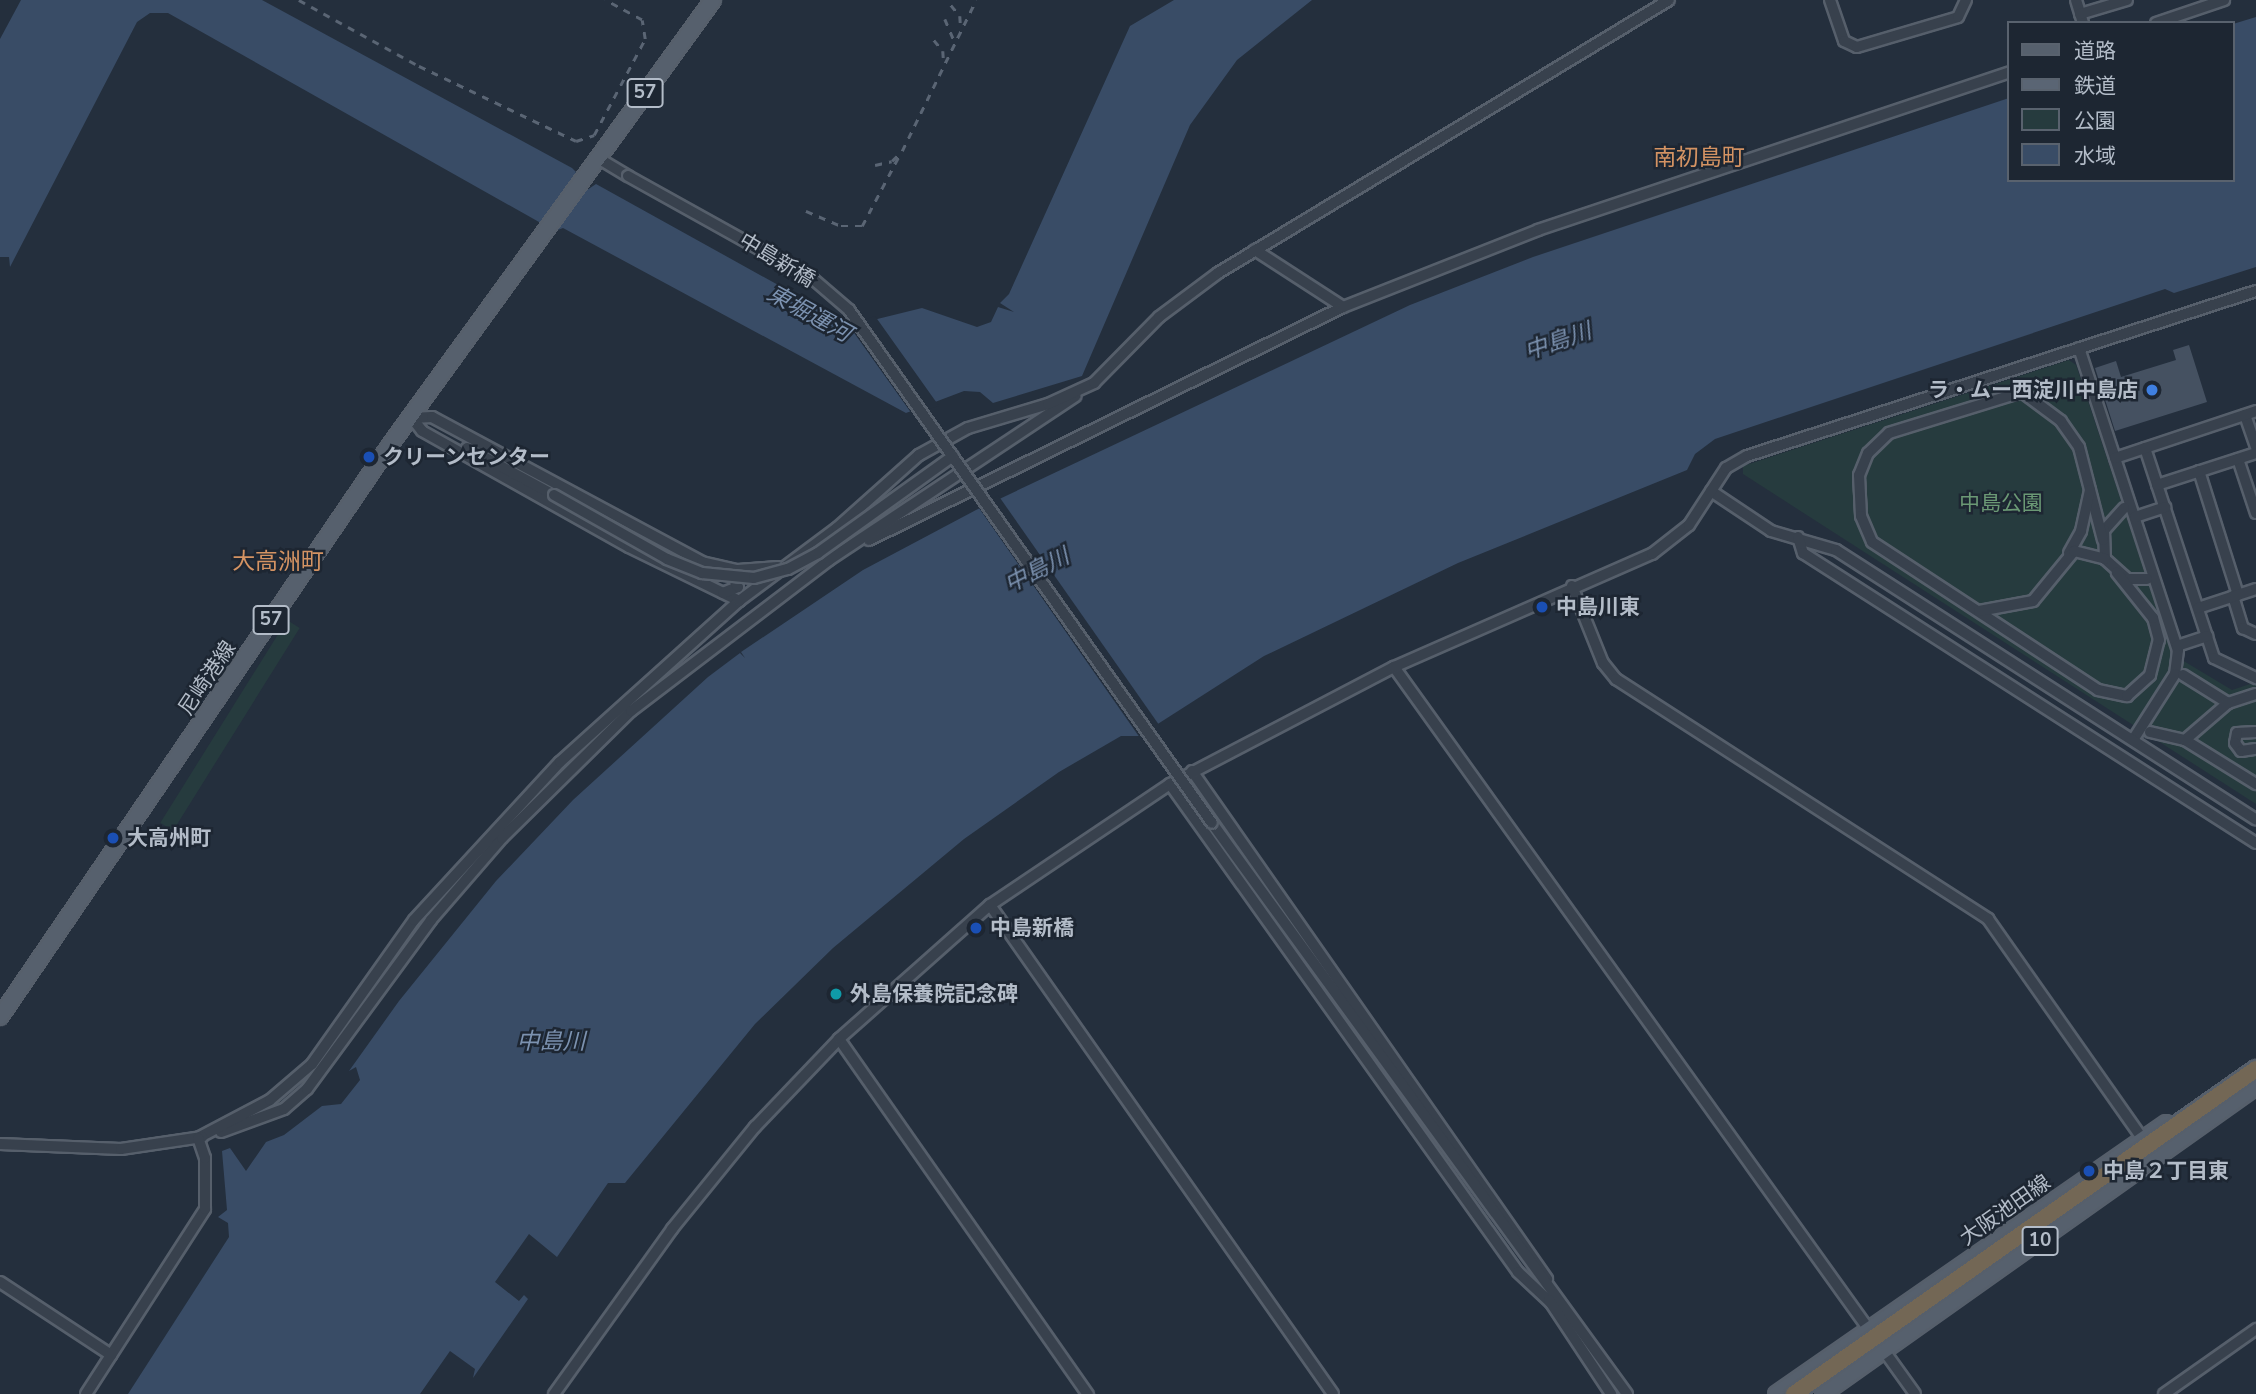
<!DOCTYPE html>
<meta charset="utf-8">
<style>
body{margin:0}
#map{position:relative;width:2256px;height:1394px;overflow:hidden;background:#242f3d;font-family:"Nunito Sans","Noto Sans JP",sans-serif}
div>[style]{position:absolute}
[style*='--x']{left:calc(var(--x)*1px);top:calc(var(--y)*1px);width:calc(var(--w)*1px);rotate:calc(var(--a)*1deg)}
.green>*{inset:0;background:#263b3e;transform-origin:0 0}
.water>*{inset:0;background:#394c66}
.pier>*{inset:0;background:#242f3d;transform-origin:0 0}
.building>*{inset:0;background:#455161}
.roads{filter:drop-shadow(2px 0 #565f6b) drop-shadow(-2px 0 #565f6b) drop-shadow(0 2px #565f6b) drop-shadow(0 -2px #565f6b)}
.minor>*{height:10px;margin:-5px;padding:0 5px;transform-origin:5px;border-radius:5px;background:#38414d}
.major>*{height:14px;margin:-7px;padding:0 7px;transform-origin:7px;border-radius:7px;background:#56606d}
.rail>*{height:2.5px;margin-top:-1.25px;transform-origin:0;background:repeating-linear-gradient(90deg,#5a6574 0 7px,transparent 0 14px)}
.bridges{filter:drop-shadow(2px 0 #565f6b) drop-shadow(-2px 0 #565f6b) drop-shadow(0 2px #565f6b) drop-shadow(0 -2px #565f6b)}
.minor-bridge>*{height:10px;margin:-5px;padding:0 5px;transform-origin:5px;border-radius:5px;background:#38414d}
.highway-bridge>*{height:16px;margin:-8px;padding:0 8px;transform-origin:8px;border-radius:8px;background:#736755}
.dots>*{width:19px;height:19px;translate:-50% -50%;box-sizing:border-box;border:4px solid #1d2632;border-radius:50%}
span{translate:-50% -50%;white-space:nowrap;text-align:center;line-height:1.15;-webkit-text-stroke:5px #1d2632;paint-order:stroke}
.shield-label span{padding:2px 5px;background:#1d2632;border:2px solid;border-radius:5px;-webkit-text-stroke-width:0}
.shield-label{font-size:19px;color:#b3bcc8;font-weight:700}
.street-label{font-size:21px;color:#b3bcc8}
.poi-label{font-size:21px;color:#b3bcc8;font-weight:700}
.right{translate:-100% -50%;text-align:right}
.left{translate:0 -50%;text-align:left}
.park-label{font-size:21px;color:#6b9975}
.neighbourhood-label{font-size:23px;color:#d49363}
.water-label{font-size:23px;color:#7c92b0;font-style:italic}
.legend{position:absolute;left:2007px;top:21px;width:228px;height:161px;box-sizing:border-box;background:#1d2632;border:2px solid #59626e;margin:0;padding:9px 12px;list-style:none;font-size:21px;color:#b3bcc8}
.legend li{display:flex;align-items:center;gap:14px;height:35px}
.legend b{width:35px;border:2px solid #59626e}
</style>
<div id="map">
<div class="green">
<i style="clip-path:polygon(2069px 360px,2076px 365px,2172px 654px,2232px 690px,2256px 682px,2256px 804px,1743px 474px,1743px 466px)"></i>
<i style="left:287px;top:620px;width:15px;height:239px;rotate:32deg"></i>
</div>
<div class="water">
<i style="clip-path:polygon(21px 0,262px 0,572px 168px,576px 172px,571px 182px,584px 192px,596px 184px,843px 321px,853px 325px,922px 308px,977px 327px,991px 322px,998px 307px,1014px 312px,1000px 303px,1009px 294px,1130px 26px,1174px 0,1312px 0,1237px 60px,1190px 125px,1082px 376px,993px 403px,980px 392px,964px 391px,906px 413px,563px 228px,555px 231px,168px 13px,150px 13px,137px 22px,10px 267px,9px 257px,0 257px,0 39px)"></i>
<i style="clip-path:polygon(2256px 17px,2256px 267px,2174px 293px,2165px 289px,1715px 439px,1695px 454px,1687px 470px,1458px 563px,1333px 623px,1264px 656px,1139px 736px,1121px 736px,1059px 772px,964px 839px,833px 948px,755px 1024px,625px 1183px,608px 1183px,557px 1257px,529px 1234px,495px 1282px,519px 1301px,524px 1295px,528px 1299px,473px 1378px,475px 1369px,450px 1351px,420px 1394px,128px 1394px,229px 1237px,228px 1223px,218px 1217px,227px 1210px,222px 1151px,230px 1148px,246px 1171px,266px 1142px,284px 1135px,322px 1106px,341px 1104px,360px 1080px,356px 1067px,349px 1071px,399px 1001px,496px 881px,573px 800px,708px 677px,740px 653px,745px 658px,741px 652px,863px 570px,976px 510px,1410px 305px,1533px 257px,2009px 98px,2009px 180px,2233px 180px,2233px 24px)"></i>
</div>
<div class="pier">
<i style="clip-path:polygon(842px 316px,857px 322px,875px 316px,939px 406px,912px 414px)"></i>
<i style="left:998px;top:495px;width:283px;height:23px;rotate:55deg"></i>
</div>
<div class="building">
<i style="clip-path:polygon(2189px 345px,2207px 402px,2115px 431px,2095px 368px,2116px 361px,2121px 377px,2176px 360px,2173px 350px)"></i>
</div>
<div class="roads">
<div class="minor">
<i style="--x:1830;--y:0;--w:43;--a:71.1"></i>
<i style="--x:1844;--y:41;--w:14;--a:25"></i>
<i style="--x:1857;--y:47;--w:105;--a:-16.5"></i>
<i style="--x:1958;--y:17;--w:19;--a:-65"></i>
<i style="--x:2076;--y:0;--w:24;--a:73"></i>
<i style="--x:2080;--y:14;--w:49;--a:-16.6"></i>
<i style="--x:2156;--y:23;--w:72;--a:-18.7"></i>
<i style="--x:598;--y:158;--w:35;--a:31"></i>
<i style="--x:1255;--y:250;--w:105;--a:32.9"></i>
<i style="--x:2079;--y:348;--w:318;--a:71.9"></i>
<i style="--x:2178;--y:650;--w:24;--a:97"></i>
<i style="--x:2175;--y:674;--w:78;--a:122.5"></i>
<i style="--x:2245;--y:415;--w:34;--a:71"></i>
<i style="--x:412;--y:418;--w:20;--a:-3"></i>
<i style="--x:432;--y:417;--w:306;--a:28.2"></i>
<i style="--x:702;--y:562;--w:37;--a:13"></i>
<i style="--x:738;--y:570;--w:40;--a:-4.3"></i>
<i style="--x:412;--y:418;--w:16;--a:52"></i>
<i style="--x:422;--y:431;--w:237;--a:29.3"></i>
<i style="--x:629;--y:547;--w:123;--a:26.1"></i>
<i style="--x:467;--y:448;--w:99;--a:28.4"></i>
<i style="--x:2145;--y:448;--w:221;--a:71.8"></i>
<i style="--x:2214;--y:658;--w:47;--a:25.5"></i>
<i style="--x:2115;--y:458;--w:149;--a:-18.4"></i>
<i style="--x:2238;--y:459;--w:57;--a:71.6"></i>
<i style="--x:2199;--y:471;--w:130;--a:72.5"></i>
<i style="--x:2157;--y:485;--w:104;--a:-17.9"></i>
<i style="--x:1711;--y:491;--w:72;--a:33.7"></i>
<i style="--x:1771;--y:531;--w:68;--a:16.3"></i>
<i style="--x:1836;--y:550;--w:499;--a:32.7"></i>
<i style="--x:2124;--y:508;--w:30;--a:132"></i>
<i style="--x:2104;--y:530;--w:29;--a:88"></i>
<i style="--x:2105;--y:559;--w:30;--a:42"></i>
<i style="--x:2127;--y:579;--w:20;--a:0"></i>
<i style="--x:2135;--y:517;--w:32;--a:-18"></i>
<i style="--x:1798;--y:537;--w:17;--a:73"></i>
<i style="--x:1803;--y:553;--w:538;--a:32.63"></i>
<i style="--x:869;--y:540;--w:528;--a:-26.18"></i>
<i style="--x:1343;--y:307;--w:210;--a:-21.5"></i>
<i style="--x:1538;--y:230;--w:497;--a:-18.5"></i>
<i style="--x:2103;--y:540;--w:96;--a:-104.5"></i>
<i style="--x:2079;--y:447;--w:32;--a:-125"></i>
<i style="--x:2061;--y:421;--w:49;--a:-143.4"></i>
<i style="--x:2022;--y:392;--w:139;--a:162.9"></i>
<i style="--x:1889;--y:433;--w:29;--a:136"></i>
<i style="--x:1868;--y:453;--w:24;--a:112"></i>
<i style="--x:1859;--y:475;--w:41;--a:87.2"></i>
<i style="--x:1861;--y:516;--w:28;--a:67"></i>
<i style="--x:1872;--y:542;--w:270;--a:33.2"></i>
<i style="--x:2098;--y:690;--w:30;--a:12"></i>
<i style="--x:2127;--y:696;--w:31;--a:-42"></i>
<i style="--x:2150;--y:675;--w:36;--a:-76"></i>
<i style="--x:2159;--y:640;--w:23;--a:-105"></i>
<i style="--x:2153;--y:618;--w:58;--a:-128.7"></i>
<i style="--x:2069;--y:553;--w:25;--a:-61"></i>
<i style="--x:2081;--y:531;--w:42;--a:-77.6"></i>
<i style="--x:1572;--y:586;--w:83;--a:68.1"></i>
<i style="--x:1603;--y:663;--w:21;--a:51"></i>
<i style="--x:1616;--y:679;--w:443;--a:32.8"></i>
<i style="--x:1988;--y:919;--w:276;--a:54.9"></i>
<i style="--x:723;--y:593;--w:16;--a:-22"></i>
<i style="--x:738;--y:587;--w:17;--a:-118"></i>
<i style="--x:2233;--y:596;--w:34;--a:73"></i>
<i style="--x:2243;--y:628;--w:14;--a:25"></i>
<i style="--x:2198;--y:608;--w:61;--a:-18.1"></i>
<i style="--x:1979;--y:611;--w:55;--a:-10.5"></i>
<i style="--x:2033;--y:601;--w:65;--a:-50.6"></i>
<i style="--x:2074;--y:551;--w:32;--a:14"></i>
<i style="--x:2177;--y:646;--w:32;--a:-18"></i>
<i style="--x:1394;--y:667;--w:894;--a:54.37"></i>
<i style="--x:2183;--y:675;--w:53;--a:31.9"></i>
<i style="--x:2228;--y:703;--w:29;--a:-18"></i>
<i style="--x:2150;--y:732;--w:36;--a:13"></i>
<i style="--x:2185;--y:740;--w:84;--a:31.8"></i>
<i style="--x:2256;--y:732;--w:19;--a:177"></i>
<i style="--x:2237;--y:733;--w:10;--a:101"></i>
<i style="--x:2235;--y:743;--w:10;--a:53"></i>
<i style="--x:2241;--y:751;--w:15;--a:-8"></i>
<i style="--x:2185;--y:740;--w:57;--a:-40.7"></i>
<i style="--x:1192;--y:771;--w:620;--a:55.05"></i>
<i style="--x:1170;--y:784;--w:599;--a:54.51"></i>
<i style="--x:1518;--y:1272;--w:47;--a:43.3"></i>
<i style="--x:1212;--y:823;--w:706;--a:53.99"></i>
<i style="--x:990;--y:905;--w:597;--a:54.95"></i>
<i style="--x:839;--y:1039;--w:434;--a:55"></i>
<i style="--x:221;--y:1132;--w:67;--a:-20.1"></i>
<i style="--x:284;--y:1109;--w:30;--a:-41"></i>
<i style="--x:307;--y:1089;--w:210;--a:-53.7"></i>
<i style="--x:431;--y:920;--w:108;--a:-49.1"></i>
<i style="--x:502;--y:838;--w:181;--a:-44.6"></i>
<i style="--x:631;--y:711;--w:249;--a:-37.3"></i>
<i style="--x:829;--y:560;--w:296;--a:-33.6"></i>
<i style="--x:198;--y:1138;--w:81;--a:-27.8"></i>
<i style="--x:270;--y:1100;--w:55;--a:-40.6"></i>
<i style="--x:312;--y:1064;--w:176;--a:-54.7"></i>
<i style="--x:414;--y:920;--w:215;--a:-47.3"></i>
<i style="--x:560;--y:762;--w:241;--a:-42"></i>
<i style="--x:739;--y:601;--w:122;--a:-36.7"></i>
<i style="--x:837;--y:528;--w:110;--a:-41.7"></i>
<i style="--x:919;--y:455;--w:56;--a:-28.9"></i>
<i style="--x:968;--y:428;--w:84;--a:-16.7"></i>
<i style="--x:1048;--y:404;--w:51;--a:-24.5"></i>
<i style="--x:1094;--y:383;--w:93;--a:-45.4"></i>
<i style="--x:1159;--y:317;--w:74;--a:-36.7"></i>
<i style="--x:1218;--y:273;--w:527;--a:-31.19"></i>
<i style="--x:0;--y:1144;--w:121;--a:2.4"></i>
<i style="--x:121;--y:1149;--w:82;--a:-8.4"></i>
<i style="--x:0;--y:1282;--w:133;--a:33.3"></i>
<i style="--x:1549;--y:1300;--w:113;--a:56.6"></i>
<i style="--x:86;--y:1394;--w:220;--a:-57.2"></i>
<i style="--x:205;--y:1209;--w:51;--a:-90"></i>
<i style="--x:205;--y:1158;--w:21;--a:-109"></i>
<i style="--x:554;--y:1394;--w:203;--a:-54.4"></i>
<i style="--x:672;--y:1229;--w:132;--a:-50.9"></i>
<i style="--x:755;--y:1127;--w:122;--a:-46.3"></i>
<i style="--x:839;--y:1039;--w:202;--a:-41.6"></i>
<i style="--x:990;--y:905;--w:217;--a:-33.9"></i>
<i style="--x:1170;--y:784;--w:253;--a:-27.6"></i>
<i style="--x:1394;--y:667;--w:282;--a:-23.7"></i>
<i style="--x:1652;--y:554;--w:47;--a:-38.1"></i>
<i style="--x:1689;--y:525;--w:68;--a:-57"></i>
<i style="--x:1726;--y:468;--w:24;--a:-30"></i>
<i style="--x:1747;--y:456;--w:535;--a:-17.96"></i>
<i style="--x:2164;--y:1394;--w:113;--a:-35.2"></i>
</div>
<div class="major">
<i style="--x:0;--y:1017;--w:692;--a:-55.71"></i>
<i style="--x:390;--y:445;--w:550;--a:-54.03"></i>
<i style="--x:1776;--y:1394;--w:475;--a:-34.8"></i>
<i style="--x:1823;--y:1394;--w:531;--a:-35.34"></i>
</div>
</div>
<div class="rail">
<i style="--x:299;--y:0;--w:137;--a:28.8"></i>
<i style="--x:419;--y:66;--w:174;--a:25.5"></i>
<i style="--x:576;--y:141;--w:19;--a:-18"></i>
<i style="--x:594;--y:135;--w:109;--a:-62"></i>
<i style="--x:645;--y:39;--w:19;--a:-99"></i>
<i style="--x:642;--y:20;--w:42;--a:-151.6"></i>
<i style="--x:951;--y:5;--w:14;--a:51"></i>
<i style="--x:960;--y:16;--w:13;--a:86"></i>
<i style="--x:945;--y:19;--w:25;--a:67"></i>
<i style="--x:934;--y:40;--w:14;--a:51"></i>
<i style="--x:943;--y:51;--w:13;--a:86"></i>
<i style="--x:875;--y:165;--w:17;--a:-13"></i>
<i style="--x:892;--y:161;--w:14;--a:-45"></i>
<i style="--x:902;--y:151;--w:168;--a:-63.9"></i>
<i style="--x:806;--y:211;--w:38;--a:23"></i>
<i style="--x:841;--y:226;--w:21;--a:0"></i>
<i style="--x:862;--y:226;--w:81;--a:-62.2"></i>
</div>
<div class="bridges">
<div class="minor-bridge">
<i style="--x:628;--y:176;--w:212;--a:29.1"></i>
<i style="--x:813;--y:279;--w:48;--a:40.7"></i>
<i style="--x:849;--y:310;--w:628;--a:54.72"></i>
<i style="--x:554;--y:495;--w:130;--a:29.5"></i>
<i style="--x:667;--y:559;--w:38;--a:22"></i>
<i style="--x:702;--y:573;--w:52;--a:5.5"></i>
<i style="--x:754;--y:578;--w:35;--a:-15"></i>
<i style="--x:788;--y:569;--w:34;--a:-28"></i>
<i style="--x:818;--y:553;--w:166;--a:-35.7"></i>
</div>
<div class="highway-bridge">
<i style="--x:1794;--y:1394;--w:565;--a:-35.12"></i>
</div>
</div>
<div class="dots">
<i style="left:2152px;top:390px;background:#3f7fe0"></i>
<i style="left:369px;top:457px;background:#1a4fb4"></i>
<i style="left:1542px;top:607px;background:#1a4fb4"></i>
<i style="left:113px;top:838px;background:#1a4fb4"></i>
<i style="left:976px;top:928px;background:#1a4fb4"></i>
<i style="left:836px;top:994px;background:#0f9aa8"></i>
<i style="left:2089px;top:1171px;background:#1a4fb4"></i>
</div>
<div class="shield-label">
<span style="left:645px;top:93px">57</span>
<span style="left:271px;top:620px">57</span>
<span style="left:2040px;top:1241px">10</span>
</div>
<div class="street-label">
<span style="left:777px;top:260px;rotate:31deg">中島新橋</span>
<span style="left:207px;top:678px;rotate:-56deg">尼崎港線</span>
<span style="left:2005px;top:1210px;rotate:-35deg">大阪池田線</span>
</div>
<div class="poi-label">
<span class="right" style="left:2138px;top:390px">ラ・ムー西淀川中島店</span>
<span class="left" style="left:383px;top:457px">クリーンセンター</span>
<span class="left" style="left:1556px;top:607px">中島川東</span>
<span class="left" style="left:127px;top:838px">大高州町</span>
<span class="left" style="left:990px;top:928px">中島新橋</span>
<span class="left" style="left:850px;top:994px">外島保養院記念碑</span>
<span class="left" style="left:2103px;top:1171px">中島２丁目東</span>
</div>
<div class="park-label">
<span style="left:2001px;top:503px">中島公園</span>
</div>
<div class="neighbourhood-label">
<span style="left:1699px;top:158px">南初島町</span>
<span style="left:278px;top:562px">大高洲町</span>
</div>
<div class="water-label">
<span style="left:809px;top:314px;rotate:29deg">東堀運河</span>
<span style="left:1558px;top:342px;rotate:-19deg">中島川</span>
<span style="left:1037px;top:571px;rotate:-27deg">中島川</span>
<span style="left:551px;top:1042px">中島川</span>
</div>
<ul class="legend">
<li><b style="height:9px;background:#56606d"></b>道路</li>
<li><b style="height:9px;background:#5a6574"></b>鉄道</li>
<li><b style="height:19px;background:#263b3e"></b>公園</li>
<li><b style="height:19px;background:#394c66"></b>水域</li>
</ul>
</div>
